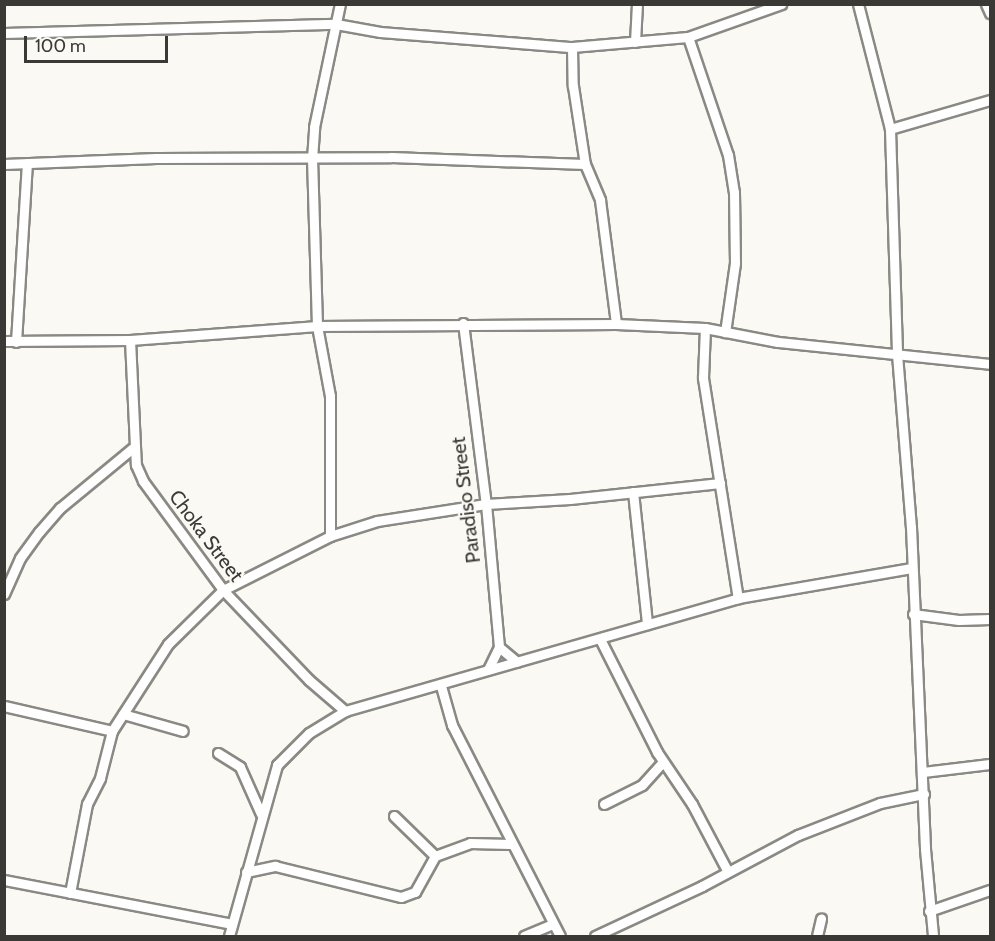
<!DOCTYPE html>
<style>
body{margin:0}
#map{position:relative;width:995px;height:941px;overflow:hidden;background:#fbf9f3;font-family:Cabin,sans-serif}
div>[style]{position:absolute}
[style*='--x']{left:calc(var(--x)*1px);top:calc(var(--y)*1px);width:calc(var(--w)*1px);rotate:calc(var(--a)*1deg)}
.roads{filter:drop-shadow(2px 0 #8a8983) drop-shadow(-2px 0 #8a8983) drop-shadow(0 2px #8a8983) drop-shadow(0 -2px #8a8983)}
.street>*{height:9px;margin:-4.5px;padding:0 4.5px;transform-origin:4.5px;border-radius:4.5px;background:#fff}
span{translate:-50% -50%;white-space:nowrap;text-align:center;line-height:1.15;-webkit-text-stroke:4.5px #fbf9f3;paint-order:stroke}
.street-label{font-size:20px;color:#3a3936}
.frame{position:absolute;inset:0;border:6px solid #3a3936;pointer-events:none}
.scale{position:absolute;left:24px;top:36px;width:144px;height:27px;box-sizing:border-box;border:3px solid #3a3936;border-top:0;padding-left:8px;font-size:18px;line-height:21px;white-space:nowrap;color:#3a3936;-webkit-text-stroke:4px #fbf9f3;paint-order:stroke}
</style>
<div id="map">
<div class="roads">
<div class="street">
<i style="--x:858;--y:4;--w:129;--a:75.6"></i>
<i style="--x:890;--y:129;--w:225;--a:88.2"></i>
<i style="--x:897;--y:354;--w:174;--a:85.4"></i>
<i style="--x:911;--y:527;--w:322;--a:87.5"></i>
<i style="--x:925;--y:849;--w:87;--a:84.7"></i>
<i style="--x:986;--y:4;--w:10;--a:66"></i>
<i style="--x:4;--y:33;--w:332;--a:-1.6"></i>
<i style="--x:336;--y:24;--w:45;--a:10.3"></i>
<i style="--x:380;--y:32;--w:193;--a:4.5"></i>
<i style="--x:572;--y:47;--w:116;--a:-4.9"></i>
<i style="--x:688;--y:37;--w:99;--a:-19.5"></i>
<i style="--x:688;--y:37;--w:125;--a:71.3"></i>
<i style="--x:728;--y:155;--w:37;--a:81"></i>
<i style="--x:734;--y:192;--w:71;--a:89.2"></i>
<i style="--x:735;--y:263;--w:70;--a:98.2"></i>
<i style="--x:635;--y:42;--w:38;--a:-87"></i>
<i style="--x:572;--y:47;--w:39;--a:89"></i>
<i style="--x:573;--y:86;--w:79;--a:81.3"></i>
<i style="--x:890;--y:129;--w:104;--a:-16.2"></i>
<i style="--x:4;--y:164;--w:152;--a:-2.3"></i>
<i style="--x:156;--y:158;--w:235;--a:-0.2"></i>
<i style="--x:391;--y:157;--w:194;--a:2.1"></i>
<i style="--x:585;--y:164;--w:39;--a:67"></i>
<i style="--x:600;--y:200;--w:125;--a:82.6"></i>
<i style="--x:463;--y:323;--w:182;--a:82.8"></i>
<i style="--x:486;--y:504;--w:144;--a:84.8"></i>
<i style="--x:499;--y:647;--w:25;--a:116"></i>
<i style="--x:705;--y:328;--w:50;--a:92.3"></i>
<i style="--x:703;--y:378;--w:223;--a:81"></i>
<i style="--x:130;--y:340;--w:125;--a:87.3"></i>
<i style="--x:136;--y:465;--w:17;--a:66"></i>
<i style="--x:143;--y:481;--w:135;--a:53.7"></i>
<i style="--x:223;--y:590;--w:124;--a:46.3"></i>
<i style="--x:309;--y:680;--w:48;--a:40.7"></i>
<i style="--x:4;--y:341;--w:126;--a:-0.5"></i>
<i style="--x:130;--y:340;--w:188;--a:-4.3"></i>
<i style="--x:317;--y:326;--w:299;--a:-0.4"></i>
<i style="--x:616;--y:324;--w:89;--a:2.6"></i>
<i style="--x:705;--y:328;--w:74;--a:10.9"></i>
<i style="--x:778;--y:342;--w:213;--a:5.9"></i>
<i style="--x:16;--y:342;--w:179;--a:-86.5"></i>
<i style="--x:633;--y:492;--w:133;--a:83.9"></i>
<i style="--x:330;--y:536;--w:140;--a:-90"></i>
<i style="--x:330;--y:396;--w:71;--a:-100.5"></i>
<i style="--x:317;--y:326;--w:167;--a:-91.7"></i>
<i style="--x:312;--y:159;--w:32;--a:-86"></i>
<i style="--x:314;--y:127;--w:126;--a:-78.1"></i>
<i style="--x:4;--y:594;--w:39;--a:-66"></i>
<i style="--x:20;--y:558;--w:32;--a:-54"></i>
<i style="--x:39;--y:532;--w:32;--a:-49"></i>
<i style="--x:60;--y:508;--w:96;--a:-39.5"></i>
<i style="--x:913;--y:614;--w:46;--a:7.4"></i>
<i style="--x:959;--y:620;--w:31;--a:-2"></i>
<i style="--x:600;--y:639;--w:127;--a:63.2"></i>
<i style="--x:657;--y:752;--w:63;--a:56.1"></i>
<i style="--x:692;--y:804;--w:75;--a:62.1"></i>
<i style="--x:499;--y:647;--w:23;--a:40"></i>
<i style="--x:441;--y:686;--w:41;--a:74.2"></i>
<i style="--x:452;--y:725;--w:237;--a:62.9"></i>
<i style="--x:4;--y:706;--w:111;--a:13"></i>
<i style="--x:123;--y:714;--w:62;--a:15.8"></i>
<i style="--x:218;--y:753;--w:26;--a:32"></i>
<i style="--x:240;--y:767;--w:51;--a:65.9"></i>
<i style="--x:923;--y:772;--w:67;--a:-6.8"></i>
<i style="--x:604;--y:804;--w:42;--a:-26.6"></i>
<i style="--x:642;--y:785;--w:31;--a:-48"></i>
<i style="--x:394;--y:816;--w:57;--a:44.3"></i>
<i style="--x:246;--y:872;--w:30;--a:-12"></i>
<i style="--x:275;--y:866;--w:130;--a:13.8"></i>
<i style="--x:401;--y:897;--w:15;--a:-20"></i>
<i style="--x:415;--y:892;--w:41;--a:-60.9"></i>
<i style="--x:435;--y:856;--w:37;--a:-20"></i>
<i style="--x:470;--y:843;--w:40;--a:1.4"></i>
<i style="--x:4;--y:880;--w:232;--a:10.9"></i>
<i style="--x:70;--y:893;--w:91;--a:-79.2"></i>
<i style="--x:87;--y:804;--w:29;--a:-63"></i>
<i style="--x:100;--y:778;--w:49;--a:-75.7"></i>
<i style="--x:112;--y:731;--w:103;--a:-57.2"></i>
<i style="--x:168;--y:644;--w:77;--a:-44.5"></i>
<i style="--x:223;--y:590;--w:120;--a:-26.8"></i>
<i style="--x:330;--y:536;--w:49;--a:-17.7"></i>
<i style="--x:377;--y:521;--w:110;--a:-8.9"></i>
<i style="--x:486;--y:504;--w:84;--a:-3.4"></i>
<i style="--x:570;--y:499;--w:151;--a:-6.1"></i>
<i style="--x:929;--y:911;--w:65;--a:-19"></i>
<i style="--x:229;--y:936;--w:178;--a:-74.3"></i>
<i style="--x:277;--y:765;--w:45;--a:-45"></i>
<i style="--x:309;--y:733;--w:42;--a:-31.4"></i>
<i style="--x:345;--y:711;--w:409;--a:-16"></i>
<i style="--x:738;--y:598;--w:176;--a:-9.8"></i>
<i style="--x:524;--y:936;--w:30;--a:-23"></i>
<i style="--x:595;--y:936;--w:118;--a:-25"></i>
<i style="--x:702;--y:886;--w:109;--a:-28"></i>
<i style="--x:798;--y:835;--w:88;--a:-21.3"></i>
<i style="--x:880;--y:803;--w:45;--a:-11.6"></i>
<i style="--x:817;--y:936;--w:18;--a:-77"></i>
</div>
</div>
<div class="street-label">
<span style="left:466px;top:500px;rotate:-97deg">Paradiso Street</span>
<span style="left:206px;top:536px;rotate:53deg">Choka Street</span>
</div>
<div class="frame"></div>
<div class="scale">100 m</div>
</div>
